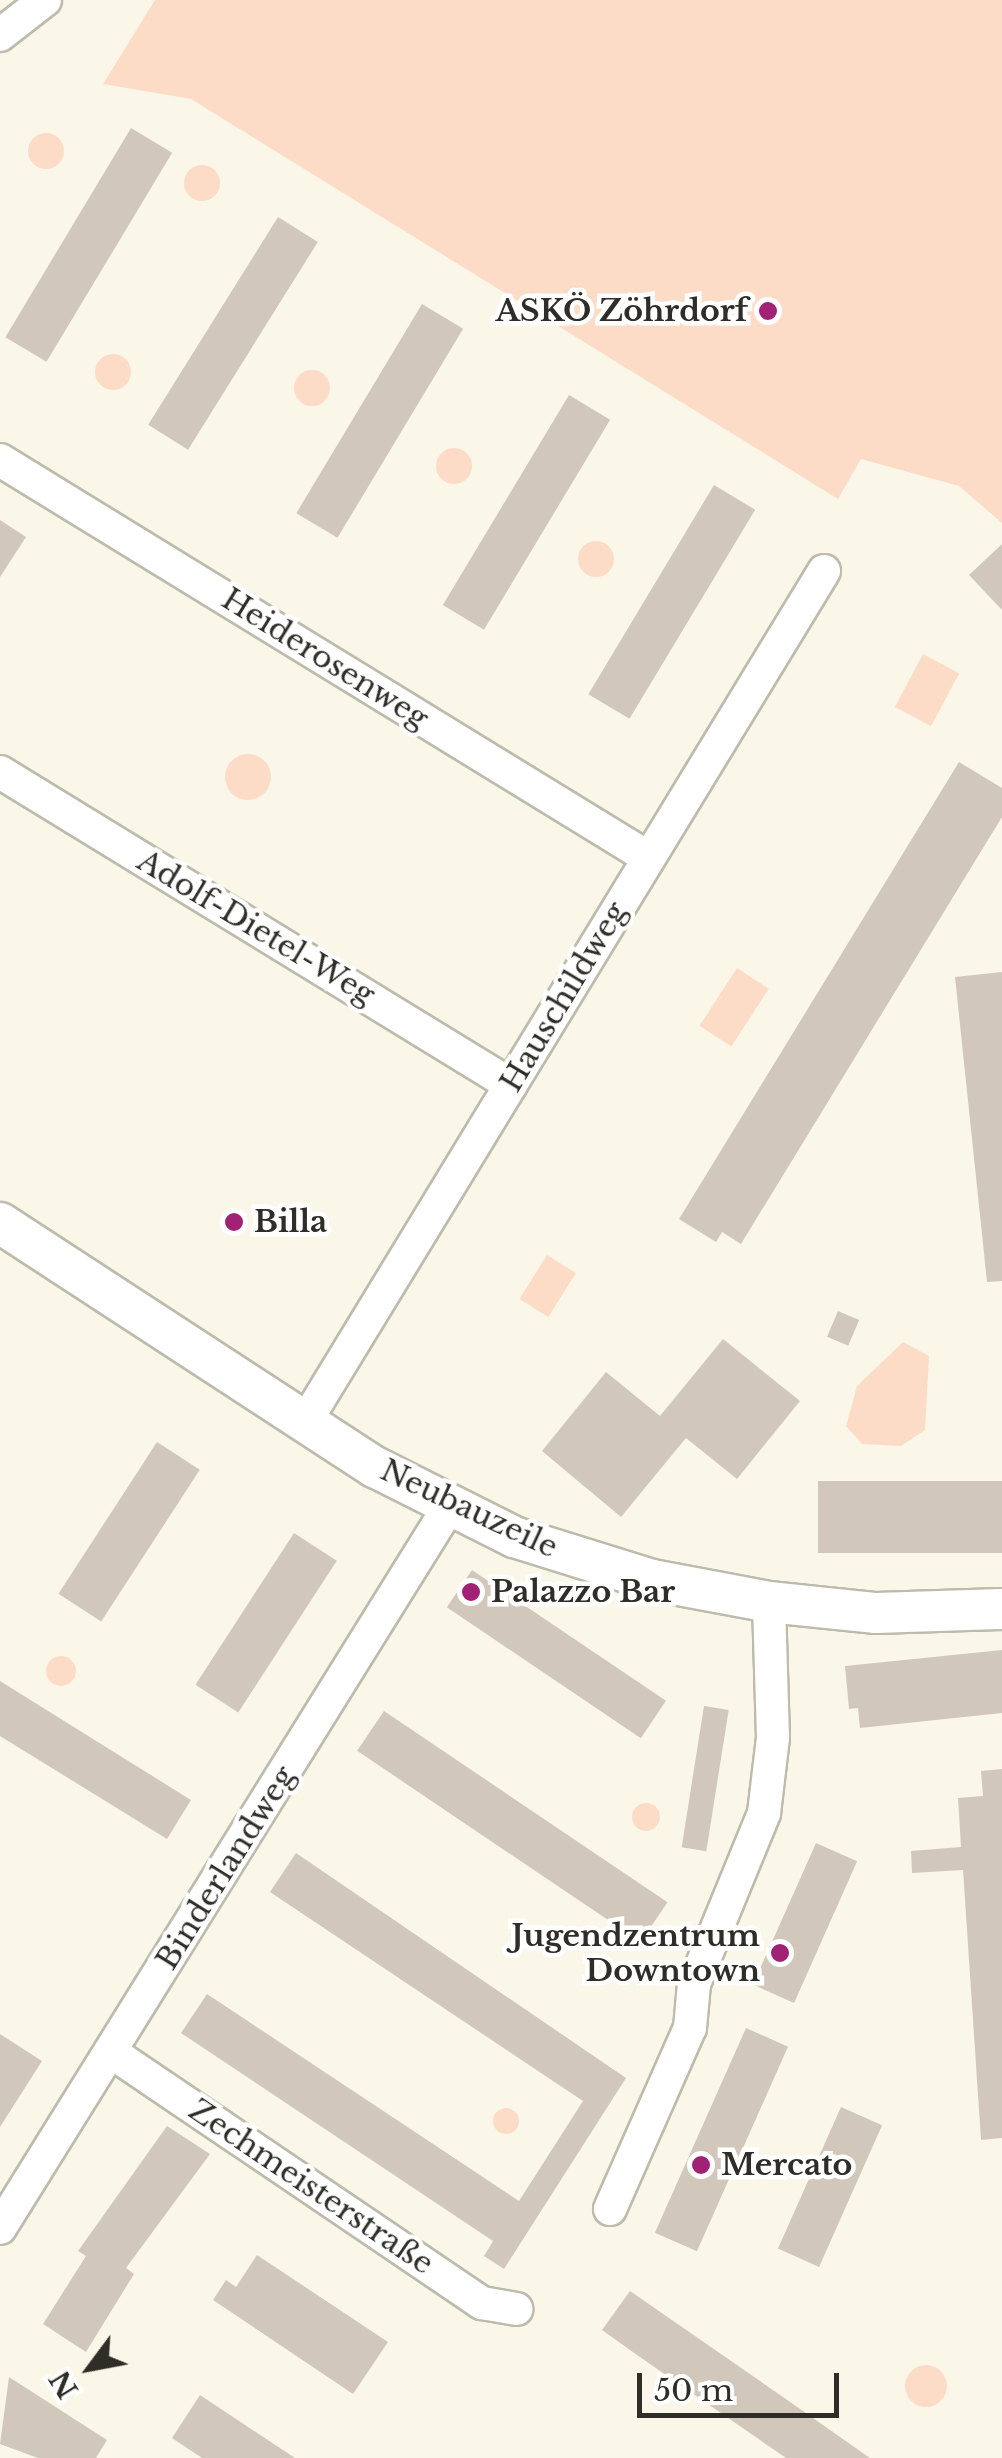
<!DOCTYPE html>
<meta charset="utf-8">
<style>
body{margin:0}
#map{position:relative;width:1002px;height:2458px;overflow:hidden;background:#faf7e8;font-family:"Libre Baskerville",serif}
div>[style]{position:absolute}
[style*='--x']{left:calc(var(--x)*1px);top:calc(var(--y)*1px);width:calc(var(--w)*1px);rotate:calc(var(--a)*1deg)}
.green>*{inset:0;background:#fddcc7;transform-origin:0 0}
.round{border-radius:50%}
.building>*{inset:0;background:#d1c8bb;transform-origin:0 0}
.roads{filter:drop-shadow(2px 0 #bdbbac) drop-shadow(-2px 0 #bdbbac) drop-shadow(0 2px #bdbbac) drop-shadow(0 -2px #bdbbac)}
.minor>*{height:32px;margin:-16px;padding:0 16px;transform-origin:16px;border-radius:16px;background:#fff}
.tertiary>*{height:40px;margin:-20px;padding:0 20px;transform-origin:20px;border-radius:20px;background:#fff}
.dots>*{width:28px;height:28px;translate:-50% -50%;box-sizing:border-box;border:5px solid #fff;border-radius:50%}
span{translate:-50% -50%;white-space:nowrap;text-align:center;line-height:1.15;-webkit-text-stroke:9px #fff;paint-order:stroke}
.poi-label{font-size:30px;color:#2e2d28;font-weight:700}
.right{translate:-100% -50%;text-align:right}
.left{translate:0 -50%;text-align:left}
.street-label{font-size:30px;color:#2e2d28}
.north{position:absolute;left:40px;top:2318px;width:100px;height:100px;-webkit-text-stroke:8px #fff;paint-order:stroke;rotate:238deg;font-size:28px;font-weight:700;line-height:40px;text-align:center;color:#2e2d28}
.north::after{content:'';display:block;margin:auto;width:35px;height:45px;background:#2e2d28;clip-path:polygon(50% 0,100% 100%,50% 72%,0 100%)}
.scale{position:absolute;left:637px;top:2373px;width:202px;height:45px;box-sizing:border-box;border:5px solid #2e2d28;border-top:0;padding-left:12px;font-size:30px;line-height:35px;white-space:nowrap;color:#2e2d28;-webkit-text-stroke:8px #fff;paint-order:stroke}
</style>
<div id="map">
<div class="green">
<i style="clip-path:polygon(155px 0,1002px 0,1002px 523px,959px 486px,861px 459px,838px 499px,191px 99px,103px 84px)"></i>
<i class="round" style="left:28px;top:133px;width:36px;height:36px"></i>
<i class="round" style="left:184px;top:165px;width:36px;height:36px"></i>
<i class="round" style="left:95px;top:354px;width:36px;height:36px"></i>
<i class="round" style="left:294px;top:370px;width:36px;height:36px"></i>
<i class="round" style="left:436px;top:448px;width:36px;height:36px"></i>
<i class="round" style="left:578px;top:541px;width:36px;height:36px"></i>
<i style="left:923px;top:654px;width:41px;height:60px;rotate:28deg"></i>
<i class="round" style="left:225px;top:754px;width:46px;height:46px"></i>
<i style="left:737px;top:968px;width:38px;height:69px;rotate:33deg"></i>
<i style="left:547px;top:1255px;width:34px;height:52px;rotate:32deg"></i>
<i style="clip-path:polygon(903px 1342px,929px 1356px,925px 1430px,901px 1446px,862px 1444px,846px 1426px,857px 1386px)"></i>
<i class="round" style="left:46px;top:1656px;width:30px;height:30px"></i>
<i class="round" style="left:632px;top:1803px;width:28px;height:28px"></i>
<i class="round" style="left:493px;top:2108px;width:26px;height:26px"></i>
<i class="round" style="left:905px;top:2365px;width:42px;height:42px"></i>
</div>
<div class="building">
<i style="left:131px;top:128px;width:48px;height:244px;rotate:31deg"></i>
<i style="left:278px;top:217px;width:47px;height:245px;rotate:32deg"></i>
<i style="left:422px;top:304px;width:48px;height:244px;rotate:31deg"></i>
<i style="left:569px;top:395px;width:48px;height:245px;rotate:31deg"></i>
<i style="left:714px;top:485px;width:48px;height:244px;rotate:31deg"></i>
<i style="clip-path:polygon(0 520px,26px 537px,0 577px)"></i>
<i style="clip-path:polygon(1002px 544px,1002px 610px,969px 575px)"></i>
<i style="clip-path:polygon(959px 762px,1002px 788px,1002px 817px,741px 1244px,722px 1232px,716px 1242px,679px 1219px)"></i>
<i style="clip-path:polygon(1002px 972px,1002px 1281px,987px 1282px,955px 977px)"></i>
<i style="left:838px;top:1311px;width:23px;height:28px;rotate:23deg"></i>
<i style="clip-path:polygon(723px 1339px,800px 1401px,737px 1479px,686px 1438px,621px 1517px,542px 1451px,606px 1372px,660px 1416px)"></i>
<i style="left:157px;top:1442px;width:51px;height:181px;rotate:33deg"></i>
<i style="left:1002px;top:1481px;width:72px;height:184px;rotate:90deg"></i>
<i style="left:294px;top:1533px;width:51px;height:181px;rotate:33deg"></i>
<i style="left:472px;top:1570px;width:234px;height:45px;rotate:34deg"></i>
<i style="clip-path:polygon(1002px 1650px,1002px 1713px,860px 1728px,858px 1708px,849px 1709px,845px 1666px)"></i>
<i style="clip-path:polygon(0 1681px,191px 1800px,167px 1839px,0 1736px)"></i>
<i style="left:704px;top:1706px;width:25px;height:143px;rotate:9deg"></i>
<i style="left:384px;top:1711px;width:342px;height:48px;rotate:34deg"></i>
<i style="clip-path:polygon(1002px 1769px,1002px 2138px,981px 2140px,963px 1870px,912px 1873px,911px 1851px,961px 1847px,958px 1798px,983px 1796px,981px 1771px)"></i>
<i style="left:816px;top:1843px;width:45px;height:155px;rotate:24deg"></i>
<i style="clip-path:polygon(296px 1853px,626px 2078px,504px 2269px,484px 2256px,493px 2241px,181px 2033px,207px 1994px,519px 2201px,583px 2101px,270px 1892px)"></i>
<i style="left:746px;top:2028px;width:46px;height:224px;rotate:24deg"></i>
<i style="clip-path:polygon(0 2034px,42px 2061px,0 2127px)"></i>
<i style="left:841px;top:2107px;width:45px;height:155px;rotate:24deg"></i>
<i style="clip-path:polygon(167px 2126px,210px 2154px,126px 2268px,134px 2274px,86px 2352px,43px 2324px,86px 2256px,78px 2251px)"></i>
<i style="clip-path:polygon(257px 2255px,388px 2342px,353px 2394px,213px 2300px,226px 2280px,236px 2287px)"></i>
<i style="clip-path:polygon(630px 2291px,783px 2397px,870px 2458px,786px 2458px,637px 2355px,602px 2330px)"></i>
<i style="clip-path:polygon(9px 2377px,107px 2440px,96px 2458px,38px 2458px,0 2444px)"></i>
<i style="clip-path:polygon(200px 2395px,295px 2458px,202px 2458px,172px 2438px)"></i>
</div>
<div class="roads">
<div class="minor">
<i style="--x:0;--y:35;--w:57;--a:-37.9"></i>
<i style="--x:0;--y:460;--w:761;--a:31.52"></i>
<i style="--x:0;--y:772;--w:599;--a:31.49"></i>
<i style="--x:304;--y:1424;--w:999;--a:-58.63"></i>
<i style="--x:111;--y:2052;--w:448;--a:34.1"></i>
<i style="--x:482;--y:2303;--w:35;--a:10"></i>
<i style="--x:610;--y:2209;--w:198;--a:-66.2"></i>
<i style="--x:690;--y:2028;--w:44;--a:-84.8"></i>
<i style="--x:694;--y:1984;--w:185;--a:-67.7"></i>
<i style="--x:764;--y:1813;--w:76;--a:-83.2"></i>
<i style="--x:773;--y:1738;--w:136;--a:-91.7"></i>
<i style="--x:0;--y:2228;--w:849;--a:-58.09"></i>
</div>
<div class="tertiary">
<i style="--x:0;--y:1223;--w:447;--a:33.1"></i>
<i style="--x:375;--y:1467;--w:156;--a:26.7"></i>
<i style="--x:514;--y:1537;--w:145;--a:17.3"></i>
<i style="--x:652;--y:1580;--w:119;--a:10.6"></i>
<i style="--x:769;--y:1602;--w:108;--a:5.9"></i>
<i style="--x:876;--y:1613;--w:126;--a:-1.8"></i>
</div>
</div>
<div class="dots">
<i style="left:768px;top:311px;background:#a12174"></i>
<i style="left:234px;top:1222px;background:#a12174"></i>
<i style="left:471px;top:1592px;background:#a12174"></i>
<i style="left:780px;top:1953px;background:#a12174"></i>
<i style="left:701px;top:2165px;background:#a12174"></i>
</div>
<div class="poi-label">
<span class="right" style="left:748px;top:311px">ASKÖ Zöhrdorf</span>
<span class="left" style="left:254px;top:1222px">Billa</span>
<span class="left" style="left:491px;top:1592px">Palazzo Bar</span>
<span class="right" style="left:760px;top:1953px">Jugendzentrum<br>Downtown</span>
<span class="left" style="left:721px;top:2165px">Mercato</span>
</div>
<div class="street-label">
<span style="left:325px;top:659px;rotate:32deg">Heiderosenweg</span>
<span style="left:256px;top:928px;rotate:31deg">Adolf-Dietel-Weg</span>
<span style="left:564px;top:997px;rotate:-59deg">Hauschildweg</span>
<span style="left:469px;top:1509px;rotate:25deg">Neubauzeile</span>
<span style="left:226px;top:1868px;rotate:-58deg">Binderlandweg</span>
<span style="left:311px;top:2187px;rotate:34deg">Zechmeisterstraße</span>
</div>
<div class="north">N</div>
<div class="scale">50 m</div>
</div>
